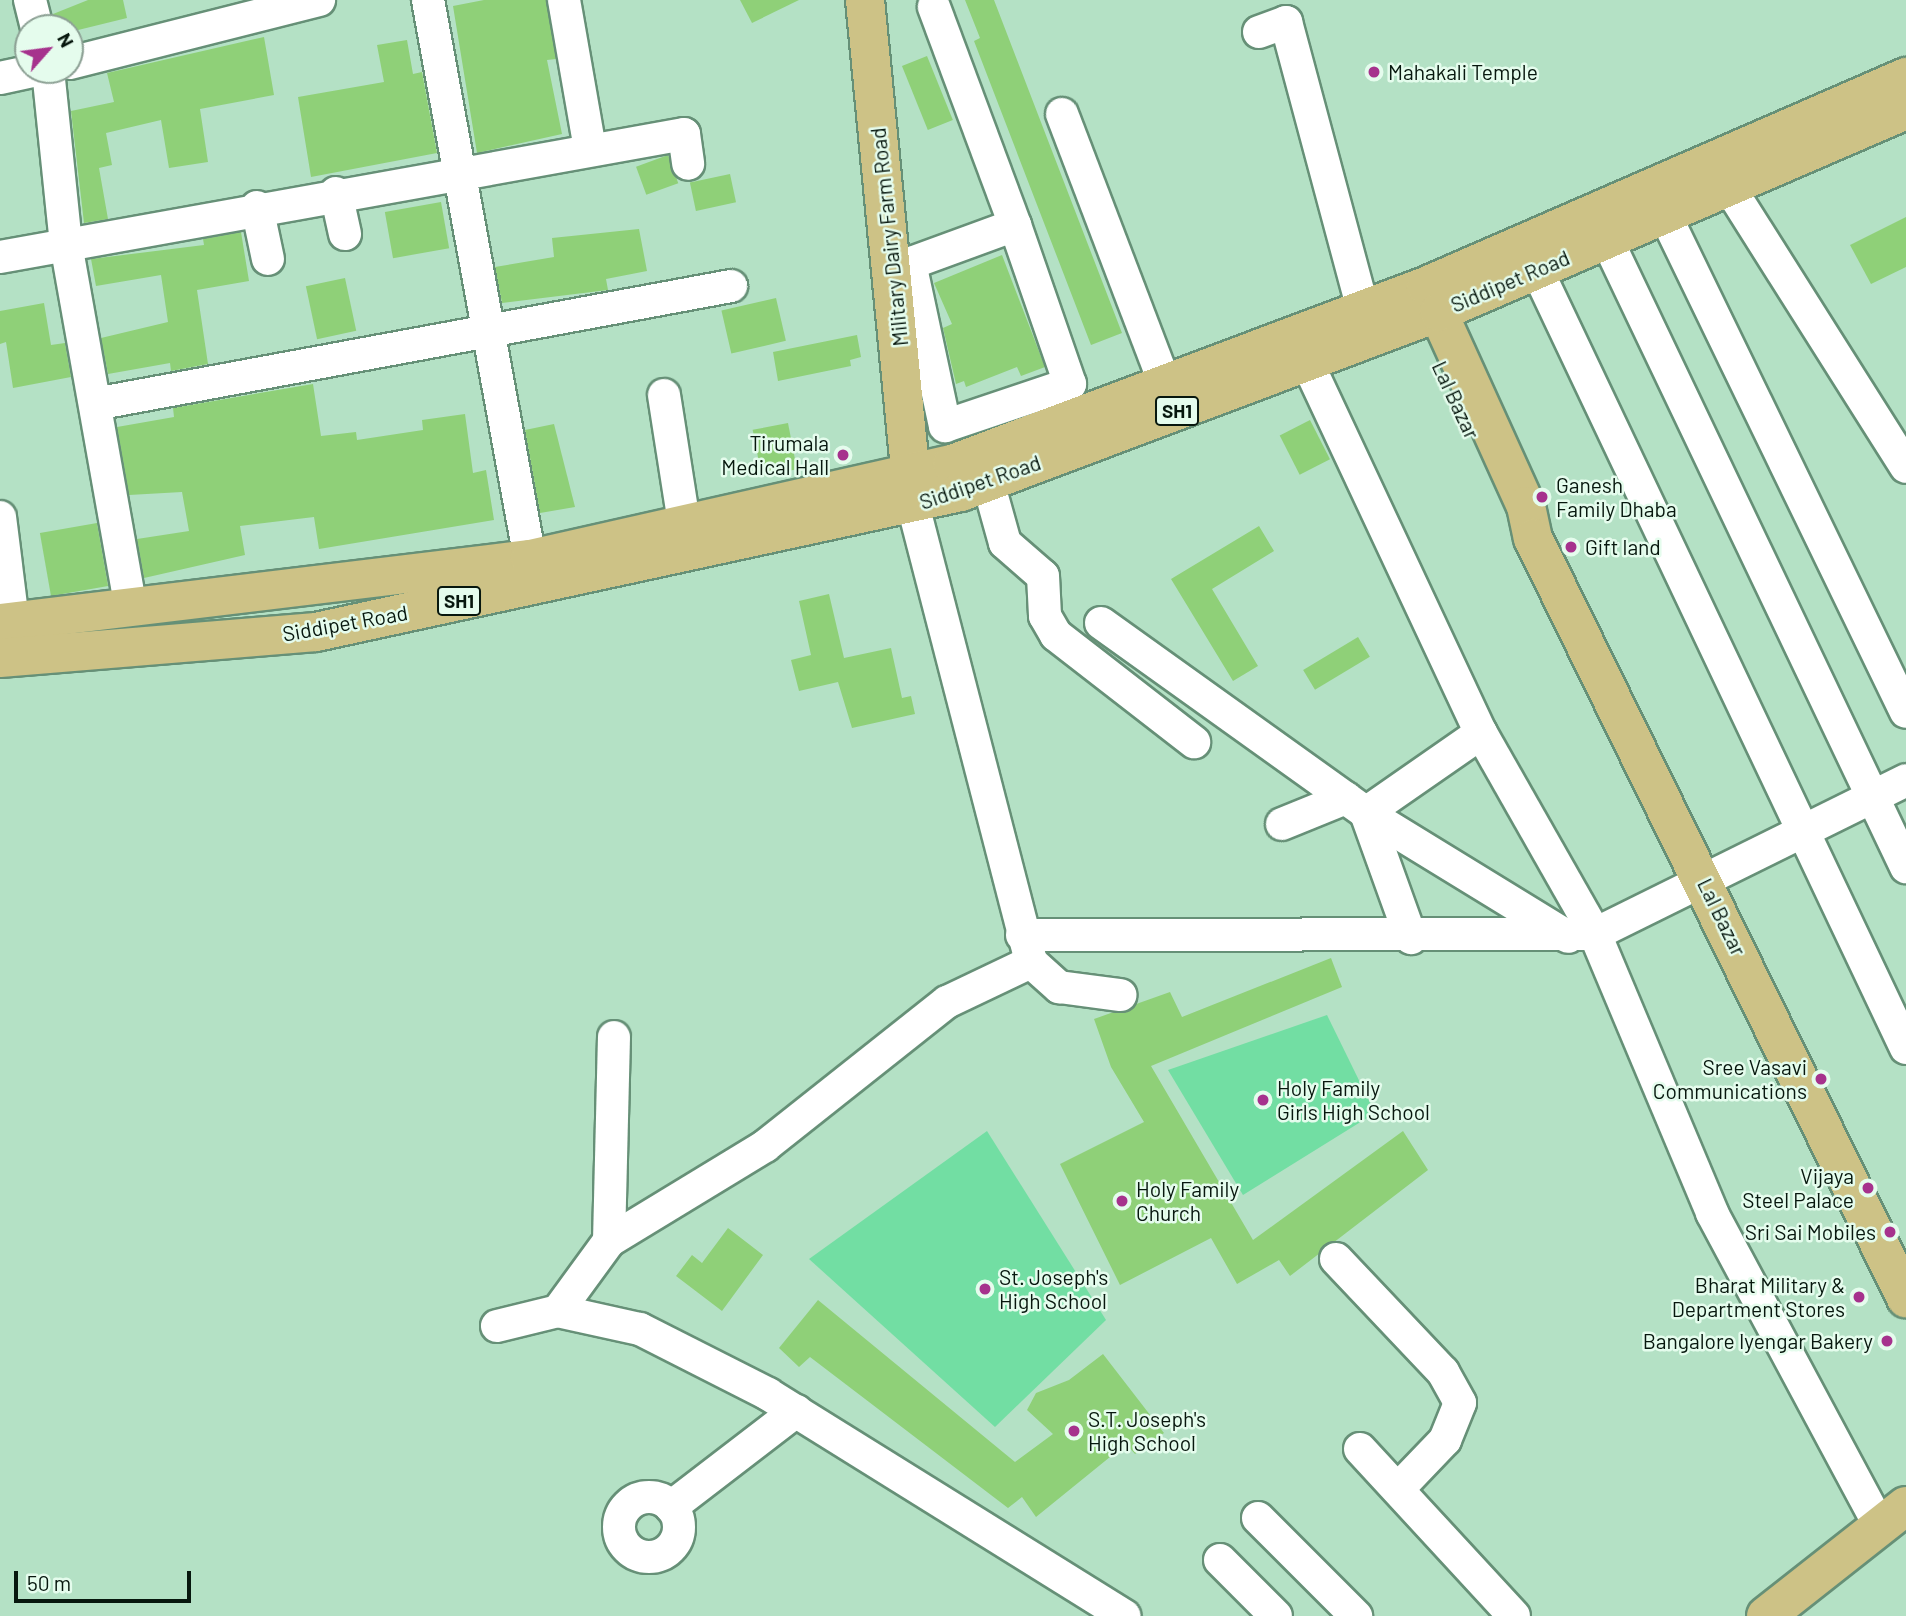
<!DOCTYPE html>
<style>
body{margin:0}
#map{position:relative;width:1906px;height:1616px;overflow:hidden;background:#b4e1c5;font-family:Barlow,sans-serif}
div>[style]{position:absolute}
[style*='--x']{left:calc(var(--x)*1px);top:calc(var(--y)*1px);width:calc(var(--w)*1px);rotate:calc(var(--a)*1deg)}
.green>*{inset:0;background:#72dea3}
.building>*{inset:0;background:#8fd078;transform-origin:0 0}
.roads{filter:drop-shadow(2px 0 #669077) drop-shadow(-2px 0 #669077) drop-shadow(0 2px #669077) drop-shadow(0 -2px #669077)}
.minor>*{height:32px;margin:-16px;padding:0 16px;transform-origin:16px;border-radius:16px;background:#fff}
.minor>.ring{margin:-16px;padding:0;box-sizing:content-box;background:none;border:32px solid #fff;border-radius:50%}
.major>*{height:38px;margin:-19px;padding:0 19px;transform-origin:19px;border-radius:19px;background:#cdc286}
.dots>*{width:19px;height:19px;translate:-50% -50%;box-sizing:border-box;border:4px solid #e5fced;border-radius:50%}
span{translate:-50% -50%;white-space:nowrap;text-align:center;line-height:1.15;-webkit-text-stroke:5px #e5fced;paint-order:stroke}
.shield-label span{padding:2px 5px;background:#e5fced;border:2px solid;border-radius:5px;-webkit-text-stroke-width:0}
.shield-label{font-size:19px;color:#07170e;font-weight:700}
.poi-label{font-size:21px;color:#07170e}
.left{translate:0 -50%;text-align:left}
.right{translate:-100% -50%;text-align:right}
.street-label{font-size:21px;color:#07170e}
.north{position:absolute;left:14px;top:14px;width:70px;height:70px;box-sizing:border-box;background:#e5fced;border:2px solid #8ca094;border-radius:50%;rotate:62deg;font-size:19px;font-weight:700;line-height:28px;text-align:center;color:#07170e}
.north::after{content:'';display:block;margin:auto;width:24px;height:32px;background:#a6328d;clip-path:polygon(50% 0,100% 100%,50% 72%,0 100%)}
.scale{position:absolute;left:14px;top:1571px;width:177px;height:32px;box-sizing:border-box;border:4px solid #07170e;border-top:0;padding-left:9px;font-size:21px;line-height:24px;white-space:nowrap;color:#07170e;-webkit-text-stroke:5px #e5fced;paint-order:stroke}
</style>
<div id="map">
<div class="green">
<i style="clip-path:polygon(1327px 1015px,1375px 1113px,1243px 1195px,1168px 1070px)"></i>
<i style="clip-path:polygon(987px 1131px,1106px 1320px,995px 1427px,809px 1259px)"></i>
</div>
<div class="building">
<i style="clip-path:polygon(88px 0,123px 0,127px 18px,70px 32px,55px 28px,53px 14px)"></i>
<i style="clip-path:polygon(484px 0,546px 0,556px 59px,547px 60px,562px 134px,477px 153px,453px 6px)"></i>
<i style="clip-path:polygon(740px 0,799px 0,752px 23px)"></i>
<i style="clip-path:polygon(965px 0,994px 0,1122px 333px,1091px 345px,974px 41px,980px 38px)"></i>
<i style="clip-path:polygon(264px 37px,274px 95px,200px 109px,208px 162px,169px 168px,161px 120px,106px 133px,112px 165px,99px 168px,108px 219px,84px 223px,71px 111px,114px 102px,107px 73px)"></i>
<i style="clip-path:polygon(407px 40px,413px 74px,422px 72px,437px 153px,311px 177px,298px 97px,384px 82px,377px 45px)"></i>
<i style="left:927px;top:56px;width:69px;height:27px;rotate:68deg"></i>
<i style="left:668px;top:155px;width:30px;height:34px;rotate:70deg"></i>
<i style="left:730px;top:174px;width:29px;height:41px;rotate:78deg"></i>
<i style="left:441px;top:202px;width:47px;height:57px;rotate:80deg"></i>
<i style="clip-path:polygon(1906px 217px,1906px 267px,1871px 284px,1850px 245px)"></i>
<i style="clip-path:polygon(639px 229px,647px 271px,606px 279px,608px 290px,502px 303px,495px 267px,554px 257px,552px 238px)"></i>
<i style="clip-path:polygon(241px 232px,249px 281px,197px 290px,208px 364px,171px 371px,170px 363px,108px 374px,101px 338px,168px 322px,161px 275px,96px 286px,91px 259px,204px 245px,203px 239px)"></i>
<i style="clip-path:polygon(1002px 255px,1045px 367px,1021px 376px,1017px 367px,966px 387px,964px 381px,956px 384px,943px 328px,952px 324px,934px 283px)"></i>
<i style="left:345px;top:278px;width:54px;height:40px;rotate:78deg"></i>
<i style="left:776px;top:298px;width:44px;height:56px;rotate:77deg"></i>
<i style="clip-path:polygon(44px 303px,51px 345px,65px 343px,71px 377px,13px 388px,6px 342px,0 344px,0 311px)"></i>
<i style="clip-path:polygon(857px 335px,861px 357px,850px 360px,851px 366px,778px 381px,773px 352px)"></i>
<i style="clip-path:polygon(313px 384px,321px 436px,356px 432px,357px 440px,423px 430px,422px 420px,465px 414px,473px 473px,486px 470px,494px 520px,319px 549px,314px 517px,240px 526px,245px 555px,144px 578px,137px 539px,189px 531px,182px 492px,129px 495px,117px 427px,174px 417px,173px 408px)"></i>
<i style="left:1310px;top:420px;width:44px;height:34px;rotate:63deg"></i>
<i style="left:788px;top:423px;width:47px;height:36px;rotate:79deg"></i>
<i style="clip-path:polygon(554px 424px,575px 507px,540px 513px,525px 430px)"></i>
<i style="left:97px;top:523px;width:64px;height:58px;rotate:80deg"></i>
<i style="clip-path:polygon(1259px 526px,1274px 551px,1212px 589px,1258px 666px,1233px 681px,1171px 579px)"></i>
<i style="clip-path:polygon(829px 594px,844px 658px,891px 648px,902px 698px,911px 696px,915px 714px,852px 728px,838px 682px,799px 691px,791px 660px,811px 655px,799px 601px)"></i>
<i style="left:1358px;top:637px;width:23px;height:64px;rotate:59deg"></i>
<i style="clip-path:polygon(1331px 958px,1342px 987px,1151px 1066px,1253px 1240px,1403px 1131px,1428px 1170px,1290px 1276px,1279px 1260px,1237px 1284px,1211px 1238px,1120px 1285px,1060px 1164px,1144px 1122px,1111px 1067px,1094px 1019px,1170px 992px,1182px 1017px)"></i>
<i style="clip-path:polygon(728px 1228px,763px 1255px,722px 1311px,676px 1276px,692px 1255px,702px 1263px)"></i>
<i style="clip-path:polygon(818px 1300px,1015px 1462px,1053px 1434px,1027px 1410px,1036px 1393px,1069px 1380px,1103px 1354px,1164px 1433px,1135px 1454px,1126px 1444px,1036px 1517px,1022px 1497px,1008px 1508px,810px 1357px,799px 1367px,779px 1348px)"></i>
</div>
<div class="roads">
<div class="minor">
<i style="--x:30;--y:0;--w:29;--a:76"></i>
<i style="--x:428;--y:0;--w:568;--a:79.66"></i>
<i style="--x:564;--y:0;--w:151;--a:80.1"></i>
<i style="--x:1259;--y:32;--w:29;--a:-20"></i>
<i style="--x:1286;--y:22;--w:297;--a:75"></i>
<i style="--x:70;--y:63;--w:257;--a:-14.2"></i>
<i style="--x:48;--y:70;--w:175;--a:84.1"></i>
<i style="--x:66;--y:244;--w:371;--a:79.9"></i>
<i style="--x:0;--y:78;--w:40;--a:-12"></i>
<i style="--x:1062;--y:114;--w:289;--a:69.1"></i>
<i style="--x:1729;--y:187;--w:331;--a:57.7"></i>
<i style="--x:336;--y:193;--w:42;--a:77.6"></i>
<i style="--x:257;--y:207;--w:53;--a:78.1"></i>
<i style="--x:1665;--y:215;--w:552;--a:64.13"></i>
<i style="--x:1607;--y:240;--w:695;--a:64.5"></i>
<i style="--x:0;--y:257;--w:695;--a:-10.19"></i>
<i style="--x:684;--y:134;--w:30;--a:82"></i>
<i style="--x:910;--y:263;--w:167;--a:77.9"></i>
<i style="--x:945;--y:426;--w:132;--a:-18.6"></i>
<i style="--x:1070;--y:384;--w:168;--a:-109.1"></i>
<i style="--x:892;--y:270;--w:131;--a:-20.1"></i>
<i style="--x:1015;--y:225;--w:233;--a:-110.4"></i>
<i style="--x:1537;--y:270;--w:861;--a:64.63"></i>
<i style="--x:1307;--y:362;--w:410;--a:64.9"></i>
<i style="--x:1481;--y:733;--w:231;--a:60.4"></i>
<i style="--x:1595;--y:934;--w:303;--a:67.2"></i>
<i style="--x:1712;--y:1213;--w:354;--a:61.8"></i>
<i style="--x:664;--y:395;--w:130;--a:81.1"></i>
<i style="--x:95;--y:404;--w:647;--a:-10.51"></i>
<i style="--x:988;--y:482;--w:63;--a:74.4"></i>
<i style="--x:1005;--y:543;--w:50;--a:41"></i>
<i style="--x:1043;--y:576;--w:40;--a:87.1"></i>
<i style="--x:1045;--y:616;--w:22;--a:60"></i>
<i style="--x:1056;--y:635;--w:175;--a:37.8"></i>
<i style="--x:913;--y:505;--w:472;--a:75.5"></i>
<i style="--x:1031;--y:962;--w:38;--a:42"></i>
<i style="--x:1059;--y:987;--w:62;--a:7.5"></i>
<i style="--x:0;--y:517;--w:106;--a:82.9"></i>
<i style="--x:1101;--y:623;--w:326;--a:35.6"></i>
<i style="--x:1366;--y:813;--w:133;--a:70.2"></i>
<i style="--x:1481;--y:733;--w:140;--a:145.2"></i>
<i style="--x:1366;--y:813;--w:237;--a:31.5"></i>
<i style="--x:1282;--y:824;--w:69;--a:-22.1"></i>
<i style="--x:1022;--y:935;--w:573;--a:-0.1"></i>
<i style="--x:1595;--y:934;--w:347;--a:-26.3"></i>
<i style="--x:609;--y:1241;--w:183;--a:-31.3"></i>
<i style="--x:765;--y:1146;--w:232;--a:-38.4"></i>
<i style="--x:947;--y:1002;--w:93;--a:-25.5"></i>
<i style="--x:1336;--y:1259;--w:156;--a:46.6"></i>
<i style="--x:1443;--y:1372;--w:35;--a:61"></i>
<i style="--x:1460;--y:1403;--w:40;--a:112"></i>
<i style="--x:1445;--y:1440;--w:68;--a:133.8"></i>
<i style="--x:558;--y:1311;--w:87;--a:-53.9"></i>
<i style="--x:609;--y:1241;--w:204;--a:-88.6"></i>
<i style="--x:497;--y:1326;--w:63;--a:-13.8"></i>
<i style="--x:558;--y:1311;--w:84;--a:12.4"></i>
<i style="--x:640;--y:1329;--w:144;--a:26.9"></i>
<i style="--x:768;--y:1394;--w:420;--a:31.9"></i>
<i style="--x:1360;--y:1449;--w:227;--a:47.3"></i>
<i class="ring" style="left:619px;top:1497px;width:28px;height:28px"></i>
<i style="--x:671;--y:1507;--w:158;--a:-37.5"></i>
<i style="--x:1258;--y:1518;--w:139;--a:45"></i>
<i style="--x:1220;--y:1560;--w:79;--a:45"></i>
</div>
<div class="major">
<i style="--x:865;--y:0;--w:502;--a:84.52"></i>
<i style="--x:1427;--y:288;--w:239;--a:65.6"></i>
<i style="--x:1526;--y:506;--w:33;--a:78"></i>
<i style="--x:1533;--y:538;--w:847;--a:63.86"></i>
<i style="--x:0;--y:623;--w:534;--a:-6.89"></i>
<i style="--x:530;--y:559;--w:433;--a:-12.7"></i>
<i style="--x:952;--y:464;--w:506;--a:-20.58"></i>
<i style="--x:1426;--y:286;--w:524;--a:-23.53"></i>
<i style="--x:0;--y:658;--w:317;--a:-4.7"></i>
<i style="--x:316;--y:632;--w:660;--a:-12.25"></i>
<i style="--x:961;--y:492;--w:511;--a:-20.63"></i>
<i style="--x:1439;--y:312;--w:509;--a:-23.39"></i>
<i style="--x:1766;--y:1616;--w:178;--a:-38.2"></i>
</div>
</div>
<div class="dots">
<i style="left:1374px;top:72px;background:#a6328d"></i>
<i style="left:843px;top:455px;background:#a6328d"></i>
<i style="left:1542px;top:497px;background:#a6328d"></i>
<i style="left:1571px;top:547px;background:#a6328d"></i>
<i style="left:1821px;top:1079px;background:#a6328d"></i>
<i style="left:1263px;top:1100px;background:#a6328d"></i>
<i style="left:1868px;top:1188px;background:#a6328d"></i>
<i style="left:1122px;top:1201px;background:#a6328d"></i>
<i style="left:1890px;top:1232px;background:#a6328d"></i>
<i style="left:985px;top:1289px;background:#a6328d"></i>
<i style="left:1859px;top:1297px;background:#a6328d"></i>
<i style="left:1887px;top:1341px;background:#a6328d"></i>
<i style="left:1074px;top:1431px;background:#a6328d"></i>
</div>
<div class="shield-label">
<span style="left:1177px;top:411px">SH1</span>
<span style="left:459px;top:601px">SH1</span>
</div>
<div class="poi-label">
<span class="left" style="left:1388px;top:72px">Mahakali Temple</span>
<span class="right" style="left:829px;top:455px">Tirumala<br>Medical Hall</span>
<span class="left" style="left:1556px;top:497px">Ganesh<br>Family Dhaba</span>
<span class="left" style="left:1585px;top:547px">Gift land</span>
<span class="right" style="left:1807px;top:1079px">Sree Vasavi<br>Communications</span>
<span class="left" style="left:1277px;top:1100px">Holy Family<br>Girls High School</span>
<span class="right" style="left:1854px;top:1188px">Vijaya<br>Steel Palace</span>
<span class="left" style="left:1136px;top:1201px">Holy Family<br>Church</span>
<span class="right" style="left:1876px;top:1232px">Sri Sai Mobiles</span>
<span class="left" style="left:999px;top:1289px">St. Joseph's<br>High School</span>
<span class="right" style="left:1845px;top:1297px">Bharat Military &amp;<br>Department Stores</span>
<span class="right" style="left:1873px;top:1341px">Bangalore Iyengar Bakery</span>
<span class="left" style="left:1088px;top:1431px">S.T. Joseph's<br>High School</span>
</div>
<div class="street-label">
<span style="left:889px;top:237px;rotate:-96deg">Military Dairy Farm Road</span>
<span style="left:1510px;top:281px;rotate:-23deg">Siddipet Road</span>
<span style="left:1456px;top:400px;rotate:65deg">Lal Bazar</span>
<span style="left:980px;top:482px;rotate:-19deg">Siddipet Road</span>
<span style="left:345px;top:623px;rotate:-10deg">Siddipet Road</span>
<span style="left:1722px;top:917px;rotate:64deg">Lal Bazar</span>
</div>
<div class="north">N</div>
<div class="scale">50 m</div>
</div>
